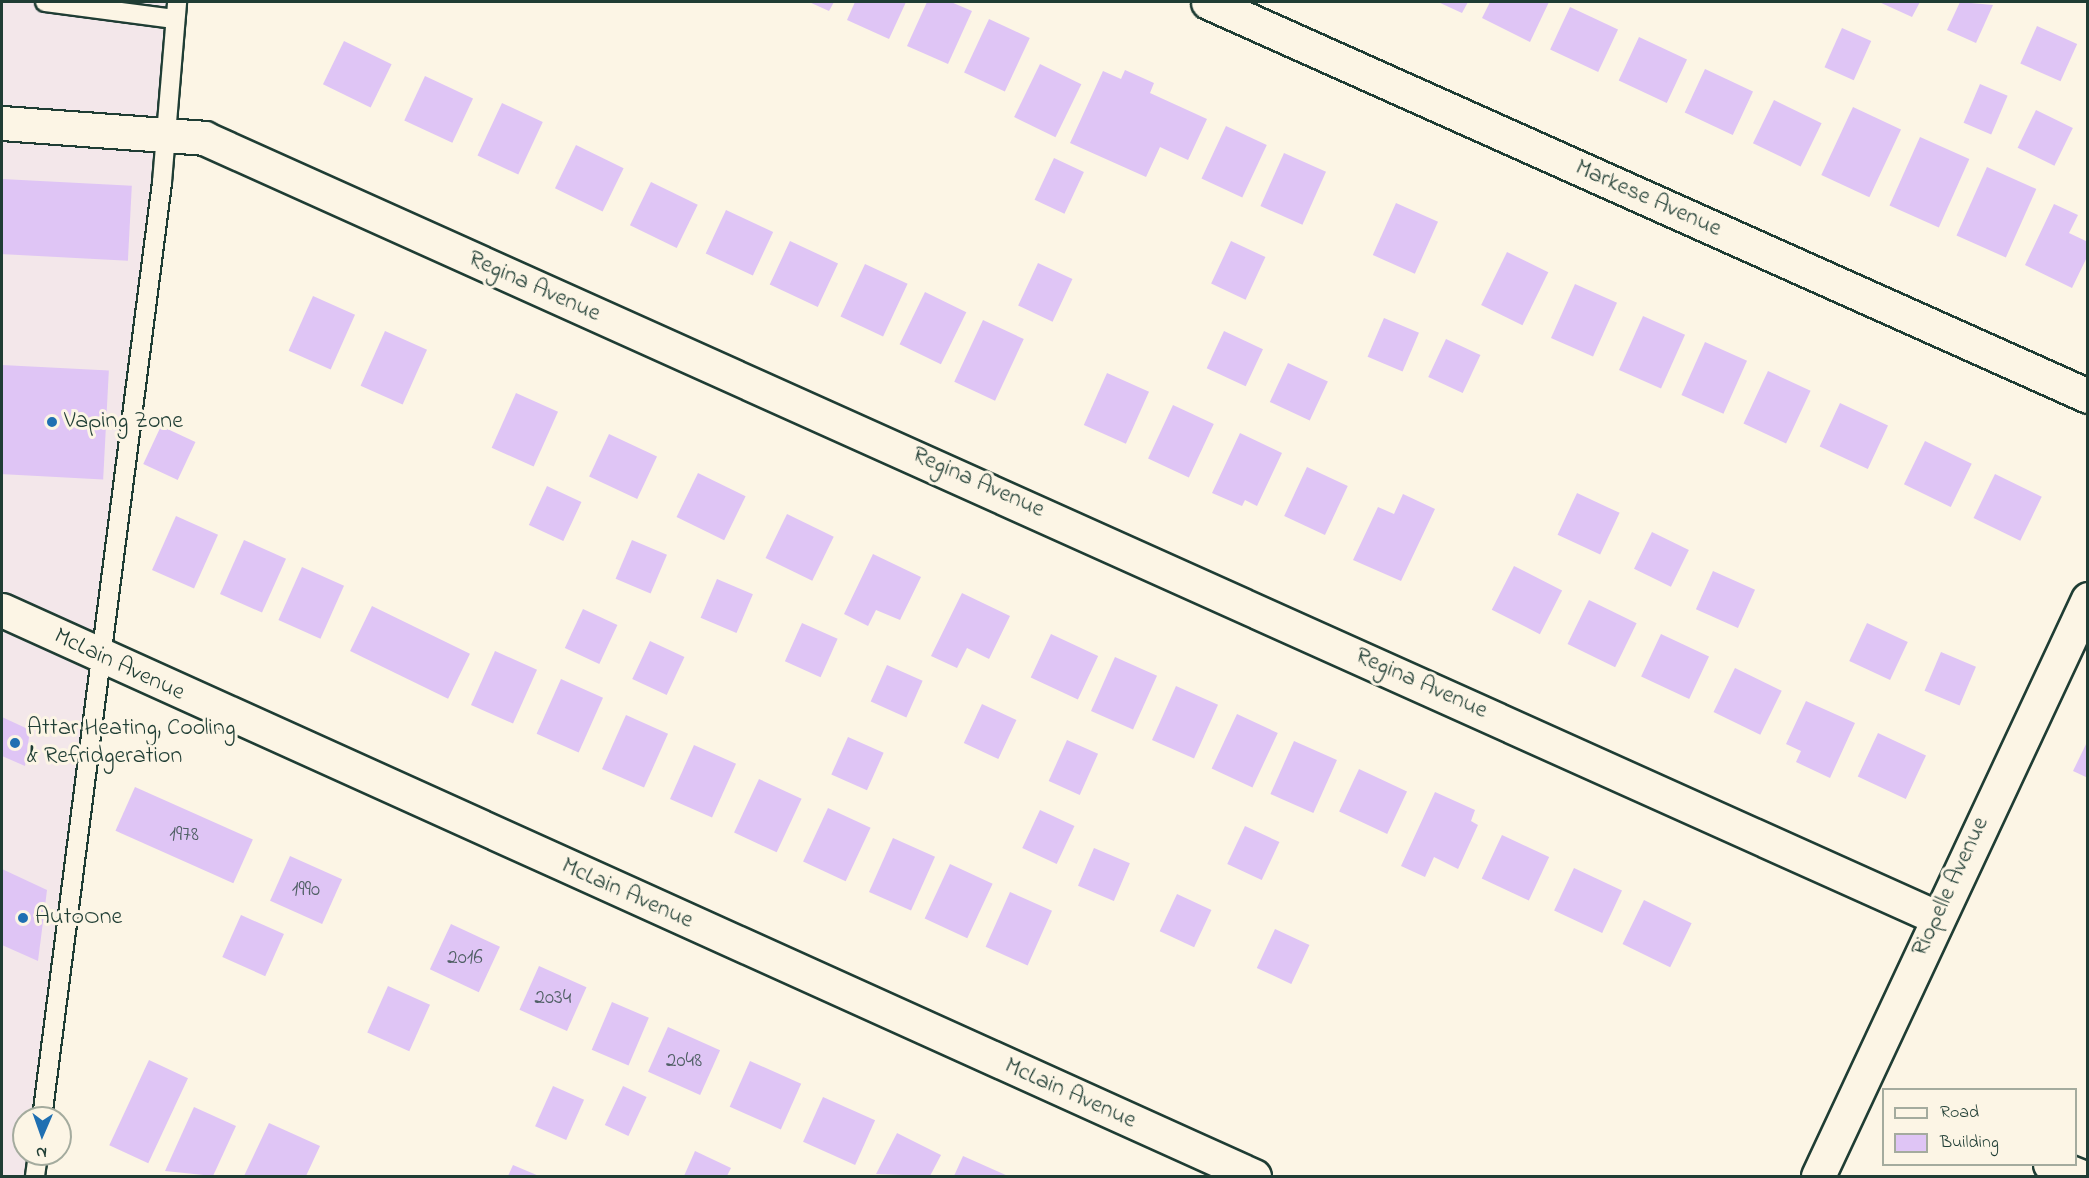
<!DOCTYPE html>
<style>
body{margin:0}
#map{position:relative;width:2089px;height:1178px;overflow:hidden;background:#fcf5e5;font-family:"Indie Flower",sans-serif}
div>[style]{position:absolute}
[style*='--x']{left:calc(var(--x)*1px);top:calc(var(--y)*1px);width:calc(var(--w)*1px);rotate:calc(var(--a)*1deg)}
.built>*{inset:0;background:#f3e7ea}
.building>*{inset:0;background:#dfc5f5;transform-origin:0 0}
.roads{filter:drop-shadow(2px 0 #1f3d34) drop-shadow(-2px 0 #1f3d34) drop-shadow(0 2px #1f3d34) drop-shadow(0 -2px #1f3d34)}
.lane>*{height:18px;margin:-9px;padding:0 9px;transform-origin:9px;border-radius:9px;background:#fcf5e5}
.street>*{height:33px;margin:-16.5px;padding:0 16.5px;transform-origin:16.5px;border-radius:16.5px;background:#fcf5e5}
.dots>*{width:16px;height:16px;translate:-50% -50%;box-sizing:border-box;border:3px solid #fcf5e5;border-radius:50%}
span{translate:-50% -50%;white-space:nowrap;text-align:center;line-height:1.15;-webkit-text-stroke:6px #fcf5e5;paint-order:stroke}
.number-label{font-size:21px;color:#4f5f64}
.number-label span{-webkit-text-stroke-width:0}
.street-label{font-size:24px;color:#1f3d34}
.poi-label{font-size:24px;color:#1f3d34}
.left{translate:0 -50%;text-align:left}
.frame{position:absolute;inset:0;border:3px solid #1f3d34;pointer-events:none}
.legend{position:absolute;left:1882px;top:1088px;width:195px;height:78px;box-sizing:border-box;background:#fcf5e5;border:2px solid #a4ab9e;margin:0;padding:8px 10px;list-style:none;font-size:18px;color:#1f3d34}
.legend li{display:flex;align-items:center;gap:12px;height:30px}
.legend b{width:30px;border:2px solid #a4ab9e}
.north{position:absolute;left:12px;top:1106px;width:60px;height:60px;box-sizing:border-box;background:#fcf5e5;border:2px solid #a4ab9e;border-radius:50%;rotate:182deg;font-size:16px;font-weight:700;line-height:24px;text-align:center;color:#1f3d34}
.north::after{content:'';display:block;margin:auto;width:21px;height:27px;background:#1f6fb2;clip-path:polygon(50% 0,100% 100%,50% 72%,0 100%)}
</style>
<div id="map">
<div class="built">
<i style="clip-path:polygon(2px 2px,177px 2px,42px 1118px,24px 1118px,24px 1154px,38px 1154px,35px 1176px,2px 1176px)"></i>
</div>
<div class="building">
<i style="clip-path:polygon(809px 2px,834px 2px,829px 11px)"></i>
<i style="clip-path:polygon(855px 2px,906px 2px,889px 39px,847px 20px)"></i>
<i style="clip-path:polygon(927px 2px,951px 2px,972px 11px,948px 64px,907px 46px)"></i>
<i style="clip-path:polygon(1438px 2px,1468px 2px,1462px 13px)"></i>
<i style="clip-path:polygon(1490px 2px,1549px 2px,1530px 42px,1482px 18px)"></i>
<i style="clip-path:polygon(1879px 2px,1920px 2px,1912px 17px)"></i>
<i style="clip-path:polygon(1960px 2px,1993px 5px,1976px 43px,1947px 30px)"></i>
<i style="left:1570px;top:7px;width:53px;height:47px;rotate:25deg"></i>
<i style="left:989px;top:19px;width:45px;height:59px;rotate:25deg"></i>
<i style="left:2037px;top:26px;width:44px;height:41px;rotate:24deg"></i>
<i style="left:1842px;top:28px;width:32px;height:43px;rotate:24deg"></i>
<i style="left:1639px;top:37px;width:53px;height:48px;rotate:25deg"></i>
<i style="left:344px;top:41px;width:53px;height:48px;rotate:26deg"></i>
<i style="left:1040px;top:64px;width:46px;height:59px;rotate:26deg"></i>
<i style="left:1705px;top:69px;width:53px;height:48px;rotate:25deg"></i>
<i style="clip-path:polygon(1125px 70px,1154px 83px,1150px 93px,1207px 119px,1188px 160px,1160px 147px,1146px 177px,1070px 143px,1103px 71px,1121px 79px)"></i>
<i style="left:425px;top:76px;width:53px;height:49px;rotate:25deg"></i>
<i style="left:1980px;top:84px;width:30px;height:42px;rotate:23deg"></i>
<i style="left:1774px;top:100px;width:53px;height:48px;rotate:26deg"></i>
<i style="left:502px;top:103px;width:45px;height:58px;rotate:25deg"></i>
<i style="left:1853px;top:107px;width:53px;height:75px;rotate:25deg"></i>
<i style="left:2036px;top:110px;width:41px;height:42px;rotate:26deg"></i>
<i style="left:1226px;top:126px;width:45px;height:58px;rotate:25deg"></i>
<i style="left:1920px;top:137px;width:54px;height:75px;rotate:24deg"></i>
<i style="left:576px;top:145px;width:53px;height:48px;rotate:26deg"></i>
<i style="left:1284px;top:153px;width:46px;height:58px;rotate:24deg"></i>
<i style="left:1054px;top:158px;width:33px;height:46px;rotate:25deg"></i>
<i style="left:1987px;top:167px;width:54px;height:75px;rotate:24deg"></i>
<i style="left:2px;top:179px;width:130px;height:75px;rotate:3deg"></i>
<i style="left:651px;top:182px;width:52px;height:48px;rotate:26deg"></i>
<i style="left:1396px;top:203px;width:46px;height:57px;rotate:24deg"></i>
<i style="clip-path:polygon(2054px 204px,2078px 215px,2069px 233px,2088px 242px,2088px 255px,2072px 288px,2025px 265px)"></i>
<i style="left:726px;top:210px;width:52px;height:48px;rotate:25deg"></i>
<i style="left:790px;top:241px;width:53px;height:48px;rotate:25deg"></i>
<i style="left:1231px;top:241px;width:38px;height:47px;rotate:25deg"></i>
<i style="left:1507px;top:252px;width:46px;height:59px;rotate:26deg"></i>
<i style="left:1038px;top:263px;width:38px;height:47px;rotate:25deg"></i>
<i style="left:865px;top:264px;width:47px;height:58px;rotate:25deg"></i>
<i style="left:1575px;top:284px;width:46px;height:59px;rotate:24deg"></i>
<i style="left:925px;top:292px;width:46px;height:58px;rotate:26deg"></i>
<i style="left:313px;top:296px;width:46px;height:60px;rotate:24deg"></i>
<i style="left:1643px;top:316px;width:46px;height:59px;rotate:24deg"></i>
<i style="left:1384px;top:318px;width:38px;height:42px;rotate:23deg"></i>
<i style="left:983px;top:320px;width:45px;height:68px;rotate:25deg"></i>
<i style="left:385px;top:331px;width:46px;height:60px;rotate:24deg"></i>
<i style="left:1224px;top:331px;width:43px;height:41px;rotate:25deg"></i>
<i style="left:1446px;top:339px;width:38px;height:42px;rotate:25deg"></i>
<i style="left:1705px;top:342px;width:46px;height:58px;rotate:24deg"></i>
<i style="left:1288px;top:363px;width:44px;height:43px;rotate:25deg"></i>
<i style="left:2px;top:365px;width:107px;height:109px;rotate:3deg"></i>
<i style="left:1768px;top:371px;width:47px;height:58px;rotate:25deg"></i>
<i style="left:1107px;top:373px;width:46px;height:57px;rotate:24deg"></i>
<i style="left:516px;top:393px;width:46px;height:60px;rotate:24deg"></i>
<i style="left:1840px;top:403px;width:53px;height:48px;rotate:25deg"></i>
<i style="left:1173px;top:405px;width:45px;height:59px;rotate:25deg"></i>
<i style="left:161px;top:426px;width:38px;height:42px;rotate:25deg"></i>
<i style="clip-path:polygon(1240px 433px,1282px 453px,1257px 506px,1245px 500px,1242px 506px,1212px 493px)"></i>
<i style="left:609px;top:434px;width:53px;height:47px;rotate:25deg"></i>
<i style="left:1925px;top:441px;width:52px;height:48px;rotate:26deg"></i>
<i style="left:1307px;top:467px;width:45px;height:54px;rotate:25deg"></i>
<i style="left:698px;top:473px;width:53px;height:49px;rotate:26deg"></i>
<i style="left:1995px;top:474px;width:52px;height:49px;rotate:26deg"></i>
<i style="left:547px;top:486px;width:38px;height:43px;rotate:25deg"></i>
<i style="left:1577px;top:493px;width:47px;height:46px;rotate:25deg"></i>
<i style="clip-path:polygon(1403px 494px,1435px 509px,1401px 581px,1353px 560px,1378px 507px,1394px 514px)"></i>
<i style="left:787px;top:514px;width:52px;height:49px;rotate:26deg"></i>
<i style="left:176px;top:516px;width:46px;height:59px;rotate:24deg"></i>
<i style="left:1652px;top:532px;width:41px;height:41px;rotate:26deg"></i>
<i style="left:244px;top:540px;width:46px;height:59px;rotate:24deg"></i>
<i style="left:632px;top:540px;width:38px;height:42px;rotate:23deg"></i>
<i style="clip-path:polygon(873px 554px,921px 577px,900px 620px,876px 610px,868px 626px,844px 614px)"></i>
<i style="left:1514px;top:566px;width:54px;height:49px;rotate:27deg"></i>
<i style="left:302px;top:567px;width:46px;height:58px;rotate:24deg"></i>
<i style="left:1713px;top:571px;width:46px;height:42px;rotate:24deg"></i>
<i style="left:717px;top:579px;width:39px;height:42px;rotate:23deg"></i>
<i style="clip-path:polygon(962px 593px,1010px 616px,989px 659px,967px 648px,957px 668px,931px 656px)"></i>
<i style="left:1589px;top:600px;width:53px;height:49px;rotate:26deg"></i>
<i style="left:372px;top:606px;width:109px;height:50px;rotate:26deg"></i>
<i style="left:583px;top:609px;width:38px;height:43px;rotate:25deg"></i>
<i style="left:802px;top:623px;width:39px;height:42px;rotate:24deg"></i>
<i style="left:1867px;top:623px;width:45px;height:42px;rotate:25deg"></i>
<i style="left:1051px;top:634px;width:52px;height:48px;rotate:25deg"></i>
<i style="left:1661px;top:634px;width:53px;height:47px;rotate:25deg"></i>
<i style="left:650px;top:641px;width:38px;height:42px;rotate:25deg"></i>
<i style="left:495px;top:651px;width:46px;height:59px;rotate:24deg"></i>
<i style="left:1941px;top:652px;width:38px;height:42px;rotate:23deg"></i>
<i style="left:1115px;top:657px;width:46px;height:59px;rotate:24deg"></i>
<i style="left:887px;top:665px;width:39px;height:40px;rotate:24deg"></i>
<i style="left:1735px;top:668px;width:52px;height:49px;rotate:26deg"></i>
<i style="left:561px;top:679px;width:46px;height:60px;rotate:24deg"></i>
<i style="left:1176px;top:686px;width:46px;height:59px;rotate:24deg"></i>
<i style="clip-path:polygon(1806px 701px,1855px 723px,1830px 778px,1796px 762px,1801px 751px,1786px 744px)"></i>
<i style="left:982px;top:704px;width:38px;height:43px;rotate:25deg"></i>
<i style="left:1237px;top:714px;width:45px;height:60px;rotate:25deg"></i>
<i style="left:626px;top:715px;width:46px;height:59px;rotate:24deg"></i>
<i style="clip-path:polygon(2px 717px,30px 730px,25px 766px,2px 756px)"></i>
<i style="left:1878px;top:733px;width:53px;height:48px;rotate:25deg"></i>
<i style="left:848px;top:737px;width:39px;height:41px;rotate:24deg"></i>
<i style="left:1067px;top:740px;width:34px;height:45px;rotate:24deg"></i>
<i style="clip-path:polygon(2088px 740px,2088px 778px,2073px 771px)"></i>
<i style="left:1294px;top:741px;width:47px;height:58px;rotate:24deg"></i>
<i style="left:694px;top:745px;width:46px;height:59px;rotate:24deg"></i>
<i style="left:1359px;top:769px;width:53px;height:47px;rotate:25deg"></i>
<i style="left:759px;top:779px;width:47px;height:59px;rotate:25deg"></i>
<i style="left:135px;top:787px;width:129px;height:48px;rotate:24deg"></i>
<i style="clip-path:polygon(1435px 792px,1475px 810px,1471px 821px,1478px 825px,1458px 869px,1434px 857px,1425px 877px,1401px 866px)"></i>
<i style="left:828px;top:808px;width:47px;height:59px;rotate:25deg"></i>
<i style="left:1040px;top:810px;width:38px;height:42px;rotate:25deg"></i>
<i style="left:1245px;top:826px;width:38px;height:42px;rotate:25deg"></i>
<i style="left:1502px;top:835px;width:52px;height:48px;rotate:25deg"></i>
<i style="left:893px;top:838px;width:46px;height:59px;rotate:24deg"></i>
<i style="left:1094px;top:848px;width:39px;height:41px;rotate:23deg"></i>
<i style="left:290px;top:856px;width:57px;height:49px;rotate:24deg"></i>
<i style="left:950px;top:864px;width:47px;height:60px;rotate:25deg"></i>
<i style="left:1574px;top:868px;width:53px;height:47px;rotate:25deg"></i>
<i style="clip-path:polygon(2px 869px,47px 890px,38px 961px,2px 945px)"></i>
<i style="left:1010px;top:892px;width:46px;height:60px;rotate:24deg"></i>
<i style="left:1177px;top:894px;width:38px;height:41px;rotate:25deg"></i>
<i style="left:1644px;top:900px;width:53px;height:49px;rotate:26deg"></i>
<i style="left:241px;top:915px;width:47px;height:46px;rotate:24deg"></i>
<i style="left:451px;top:924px;width:54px;height:50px;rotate:25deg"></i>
<i style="left:1275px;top:929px;width:38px;height:43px;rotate:25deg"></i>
<i style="left:539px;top:966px;width:52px;height:48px;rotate:24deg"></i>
<i style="left:388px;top:986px;width:46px;height:51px;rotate:24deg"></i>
<i style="left:612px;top:1002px;width:40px;height:52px;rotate:23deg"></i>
<i style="left:668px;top:1027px;width:57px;height:49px;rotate:24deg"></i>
<i style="left:149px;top:1060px;width:43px;height:94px;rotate:25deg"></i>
<i style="left:750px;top:1061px;width:56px;height:50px;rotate:24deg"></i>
<i style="left:553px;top:1086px;width:34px;height:44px;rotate:24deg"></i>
<i style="left:623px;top:1086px;width:26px;height:43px;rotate:25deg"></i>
<i style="left:823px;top:1097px;width:57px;height:49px;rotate:24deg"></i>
<i style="clip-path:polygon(194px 1107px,236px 1126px,213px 1176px,165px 1171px)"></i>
<i style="clip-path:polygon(269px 1123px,320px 1146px,306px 1176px,244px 1176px)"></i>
<i style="clip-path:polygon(897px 1133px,941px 1155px,930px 1176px,876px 1174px)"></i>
<i style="clip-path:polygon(695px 1151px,731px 1168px,727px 1176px,684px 1176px)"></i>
<i style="clip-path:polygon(963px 1156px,1008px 1176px,954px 1176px)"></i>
<i style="clip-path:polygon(513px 1165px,539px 1176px,508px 1176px)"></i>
</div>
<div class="roads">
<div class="lane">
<i style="--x:45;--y:2;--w:131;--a:7.5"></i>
<i style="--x:42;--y:1118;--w:944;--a:-82.69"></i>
<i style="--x:162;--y:182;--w:181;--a:-85.2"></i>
<i style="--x:35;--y:1176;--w:22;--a:-82"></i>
</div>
<div class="street">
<i style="--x:1208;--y:2;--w:964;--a:24.12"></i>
<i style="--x:2;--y:123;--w:203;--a:4.2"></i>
<i style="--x:204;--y:138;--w:1899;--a:24.22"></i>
<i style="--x:2;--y:610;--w:1374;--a:24.33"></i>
<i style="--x:2050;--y:1164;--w:31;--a:22"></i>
<i style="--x:1818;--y:1176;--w:637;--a:-64.92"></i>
</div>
</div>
<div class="dots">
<i style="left:52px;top:422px;background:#1f6fb2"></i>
<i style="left:15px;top:743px;background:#1f6fb2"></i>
<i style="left:23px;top:918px;background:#1f6fb2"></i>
</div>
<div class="number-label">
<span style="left:184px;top:835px">1978</span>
<span style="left:306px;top:890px">1990</span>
<span style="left:465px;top:958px">2016</span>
<span style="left:553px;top:998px">2034</span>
<span style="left:684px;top:1061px">2048</span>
</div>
<div class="street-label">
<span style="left:1648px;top:199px;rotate:24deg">Markese Avenue</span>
<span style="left:534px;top:287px;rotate:24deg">Regina Avenue</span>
<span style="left:978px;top:483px;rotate:24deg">Regina Avenue</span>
<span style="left:119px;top:665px;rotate:25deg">McLain Avenue</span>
<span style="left:1421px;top:684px;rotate:24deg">Regina Avenue</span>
<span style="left:1951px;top:887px;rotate:-65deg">Riopelle Avenue</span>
<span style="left:627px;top:894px;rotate:24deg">McLain Avenue</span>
<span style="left:1070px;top:1094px;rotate:24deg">McLain Avenue</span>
</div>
<div class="poi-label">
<span class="left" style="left:64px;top:422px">Vaping Zone</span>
<span class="left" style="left:27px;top:743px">Attar Heating, Cooling<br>&amp; Refridgeration</span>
<span class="left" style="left:35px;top:918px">AutoOne</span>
</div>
<div class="frame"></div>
<ul class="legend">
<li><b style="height:8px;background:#fcf5e5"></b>Road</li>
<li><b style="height:16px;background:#dfc5f5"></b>Building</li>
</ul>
<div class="north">N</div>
</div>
